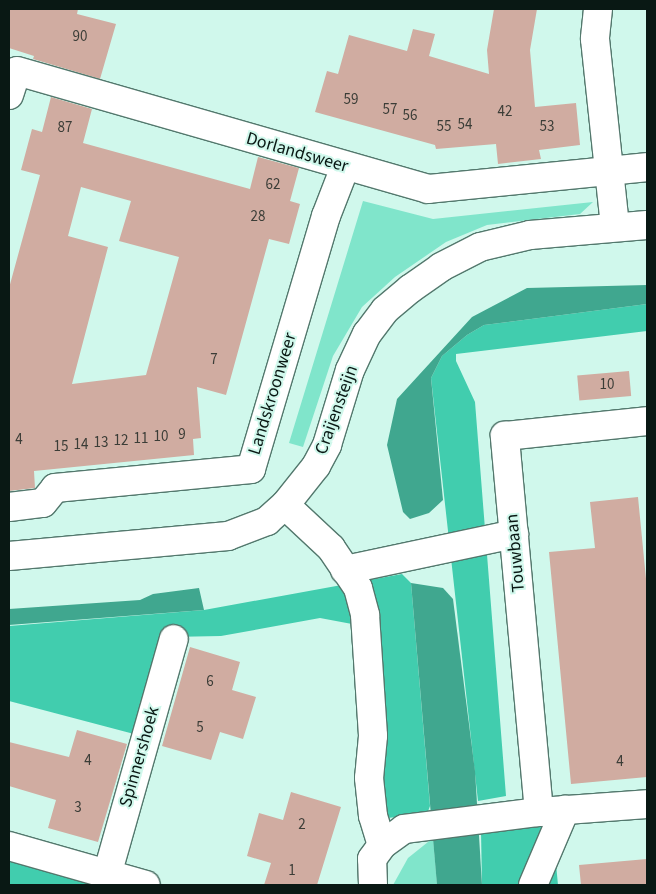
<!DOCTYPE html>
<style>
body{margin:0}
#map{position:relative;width:656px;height:894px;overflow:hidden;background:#d0f8ec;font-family:"Source Sans 3",sans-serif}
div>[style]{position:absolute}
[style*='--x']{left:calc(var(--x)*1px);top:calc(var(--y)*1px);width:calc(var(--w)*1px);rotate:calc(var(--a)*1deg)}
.green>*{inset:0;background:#80e5cb}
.forest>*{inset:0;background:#41cdae}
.water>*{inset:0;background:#40a78f}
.building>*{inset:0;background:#d0aca1;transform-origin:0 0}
.roads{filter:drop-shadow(1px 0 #53786d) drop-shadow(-1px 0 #53786d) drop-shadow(0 1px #53786d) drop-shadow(0 -1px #53786d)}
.minor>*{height:28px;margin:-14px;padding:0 14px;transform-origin:14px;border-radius:14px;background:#fff}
span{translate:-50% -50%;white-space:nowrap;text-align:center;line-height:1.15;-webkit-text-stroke:4px #d0f8ec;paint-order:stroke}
.number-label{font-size:15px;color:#3b3d37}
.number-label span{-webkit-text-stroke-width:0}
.street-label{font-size:18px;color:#091814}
.frame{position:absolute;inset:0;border:10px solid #091814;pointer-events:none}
</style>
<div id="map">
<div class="green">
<i style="clip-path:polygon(363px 201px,433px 219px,593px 202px,580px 214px,487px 225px,446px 242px,395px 277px,362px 307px,333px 356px,303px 447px,289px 443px)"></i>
<i style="clip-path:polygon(433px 838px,437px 885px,393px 885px,408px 858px)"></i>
</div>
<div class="forest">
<i style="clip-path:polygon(647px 304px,647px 331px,456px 354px,456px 361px,475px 402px,506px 796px,478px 801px,431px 378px,442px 356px,467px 335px,484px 325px)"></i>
<i style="clip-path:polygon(402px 574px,411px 583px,430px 806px,427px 814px,387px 818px,383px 792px,386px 723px,381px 666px,368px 637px,352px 624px,320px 618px,221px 636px,169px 637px,134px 734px,9px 701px,9px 626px,204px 610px)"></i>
<i style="clip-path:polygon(552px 822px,558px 885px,482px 885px,481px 831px)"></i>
<i style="clip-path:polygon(9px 859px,50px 871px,95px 885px,9px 885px)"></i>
</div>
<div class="water">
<i style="clip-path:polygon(647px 285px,647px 304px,484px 325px,467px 335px,442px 356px,431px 378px,443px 500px,429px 513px,410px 519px,403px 512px,387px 445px,397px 399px,472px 317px,527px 288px)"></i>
<i style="clip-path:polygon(411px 583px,443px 588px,453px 599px,475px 771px,482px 885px,437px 885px)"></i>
<i style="clip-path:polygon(199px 588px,204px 610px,9px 625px,9px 609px,140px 600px,153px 594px)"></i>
</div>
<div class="building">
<i style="clip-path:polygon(9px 9px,78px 9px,77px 14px,116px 24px,100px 79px,33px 59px,34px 56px,9px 48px)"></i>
<i style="clip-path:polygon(494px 9px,537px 9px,530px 50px,535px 107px,576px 103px,580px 145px,539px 150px,541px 159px,498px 164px,496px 144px,436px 149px,435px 145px,315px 112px,327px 71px,338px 74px,349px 35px,407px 51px,413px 29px,435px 34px,429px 56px,489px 74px,487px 50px)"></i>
<i style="clip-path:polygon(evenodd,51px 97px,92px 109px,83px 143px,250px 189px,258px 157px,299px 168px,290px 201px,300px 204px,289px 244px,269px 239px,226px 395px,197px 387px,201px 438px,193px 439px,194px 455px,34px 471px,35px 488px,9px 491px,9px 288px,40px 175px,21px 170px,32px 129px,42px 132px,51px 97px,81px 187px,131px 201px,119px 241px,179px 257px,146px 375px,72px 384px,108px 247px,68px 236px,81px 187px)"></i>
<i style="left:629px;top:371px;width:25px;height:52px;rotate:85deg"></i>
<i style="clip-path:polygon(638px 497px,647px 589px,647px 777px,571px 784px,549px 552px,595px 548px,590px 502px)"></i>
<i style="clip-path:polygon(190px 647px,240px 662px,232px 690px,256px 697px,243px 739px,220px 732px,211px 760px,162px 746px)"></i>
<i style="clip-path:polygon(77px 730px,127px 744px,98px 842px,48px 828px,56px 800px,9px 786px,9px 742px,69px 757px)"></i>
<i style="clip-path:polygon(291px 792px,341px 807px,317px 885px,264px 885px,271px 863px,247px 856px,253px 835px,259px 813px,283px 820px)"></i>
<i style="clip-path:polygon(647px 859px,647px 885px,581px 885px,579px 865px)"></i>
</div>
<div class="roads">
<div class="minor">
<i style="--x:598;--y:9;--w:30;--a:96"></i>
<i style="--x:595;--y:39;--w:189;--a:83.9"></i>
<i style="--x:9;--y:95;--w:25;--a:-72"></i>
<i style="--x:17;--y:71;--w:428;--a:16"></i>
<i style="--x:428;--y:189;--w:220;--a:-5.7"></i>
<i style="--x:285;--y:505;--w:63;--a:43.1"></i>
<i style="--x:331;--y:548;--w:48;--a:56"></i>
<i style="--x:358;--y:588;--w:28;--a:75"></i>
<i style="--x:365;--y:615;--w:121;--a:86.2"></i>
<i style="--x:373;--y:736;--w:42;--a:95.4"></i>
<i style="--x:369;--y:778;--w:38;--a:84"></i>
<i style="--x:373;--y:816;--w:30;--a:73"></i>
<i style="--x:9;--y:507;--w:34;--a:-7"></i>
<i style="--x:43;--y:503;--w:19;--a:-51"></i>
<i style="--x:55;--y:488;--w:197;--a:-5.5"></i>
<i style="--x:251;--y:469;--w:264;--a:-73.5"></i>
<i style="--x:326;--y:216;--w:53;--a:-68.8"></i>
<i style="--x:9;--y:556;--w:220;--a:-5.2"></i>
<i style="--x:228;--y:536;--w:42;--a:-21"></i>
<i style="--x:267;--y:521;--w:24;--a:-42"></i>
<i style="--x:285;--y:505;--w:50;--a:-51.5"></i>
<i style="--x:316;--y:466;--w:24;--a:-62"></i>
<i style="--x:327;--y:445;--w:78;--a:-73"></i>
<i style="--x:350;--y:370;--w:40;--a:-65"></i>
<i style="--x:367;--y:334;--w:30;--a:-53"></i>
<i style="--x:385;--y:310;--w:33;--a:-40"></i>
<i style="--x:410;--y:289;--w:38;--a:-35"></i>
<i style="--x:441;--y:267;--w:44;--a:-27.1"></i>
<i style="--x:480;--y:247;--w:51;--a:-13.5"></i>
<i style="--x:530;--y:235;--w:117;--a:-4.9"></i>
<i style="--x:345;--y:570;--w:173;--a:-12"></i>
<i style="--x:539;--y:812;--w:378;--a:-95.2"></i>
<i style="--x:505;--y:436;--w:143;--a:-6"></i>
<i style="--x:9;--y:846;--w:142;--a:15.9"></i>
<i style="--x:107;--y:875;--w:245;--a:-74.2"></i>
<i style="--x:373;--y:885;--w:26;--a:-92"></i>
<i style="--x:372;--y:859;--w:17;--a:-54"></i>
<i style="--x:382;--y:845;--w:27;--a:-36"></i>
<i style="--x:404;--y:829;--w:136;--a:-7.2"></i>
<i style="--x:539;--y:812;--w:108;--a:-4.2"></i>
<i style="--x:533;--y:885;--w:82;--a:-66.9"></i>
</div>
</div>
<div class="number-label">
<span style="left:80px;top:37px">90</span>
<span style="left:351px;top:100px">59</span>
<span style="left:390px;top:110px">57</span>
<span style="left:505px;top:112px">42</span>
<span style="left:410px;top:116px">56</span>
<span style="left:465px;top:125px">54</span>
<span style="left:444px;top:127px">55</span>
<span style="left:547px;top:127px">53</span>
<span style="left:65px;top:128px">87</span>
<span style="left:273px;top:185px">62</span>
<span style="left:258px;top:217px">28</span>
<span style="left:214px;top:360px">7</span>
<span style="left:607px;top:385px">10</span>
<span style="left:182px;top:435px">9</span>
<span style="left:161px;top:437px">10</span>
<span style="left:141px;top:439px">11</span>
<span style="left:19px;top:440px">4</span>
<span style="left:121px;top:441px">12</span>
<span style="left:101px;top:443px">13</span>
<span style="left:81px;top:445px">14</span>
<span style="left:61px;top:447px">15</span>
<span style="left:210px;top:682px">6</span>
<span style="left:200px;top:728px">5</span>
<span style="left:88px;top:761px">4</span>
<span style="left:620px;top:762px">4</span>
<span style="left:78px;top:808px">3</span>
<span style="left:302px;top:825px">2</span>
<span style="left:292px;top:871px">1</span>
</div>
<div class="street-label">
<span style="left:297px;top:153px;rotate:16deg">Dorlandsweer</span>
<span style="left:273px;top:394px;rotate:-73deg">Landskroonweer</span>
<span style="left:337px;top:410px;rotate:-70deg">Craijensteijn</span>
<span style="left:516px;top:553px;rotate:-95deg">Touwbaan</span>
<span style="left:140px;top:757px;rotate:-74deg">Spinnershoek</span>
</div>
<div class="frame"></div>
</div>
